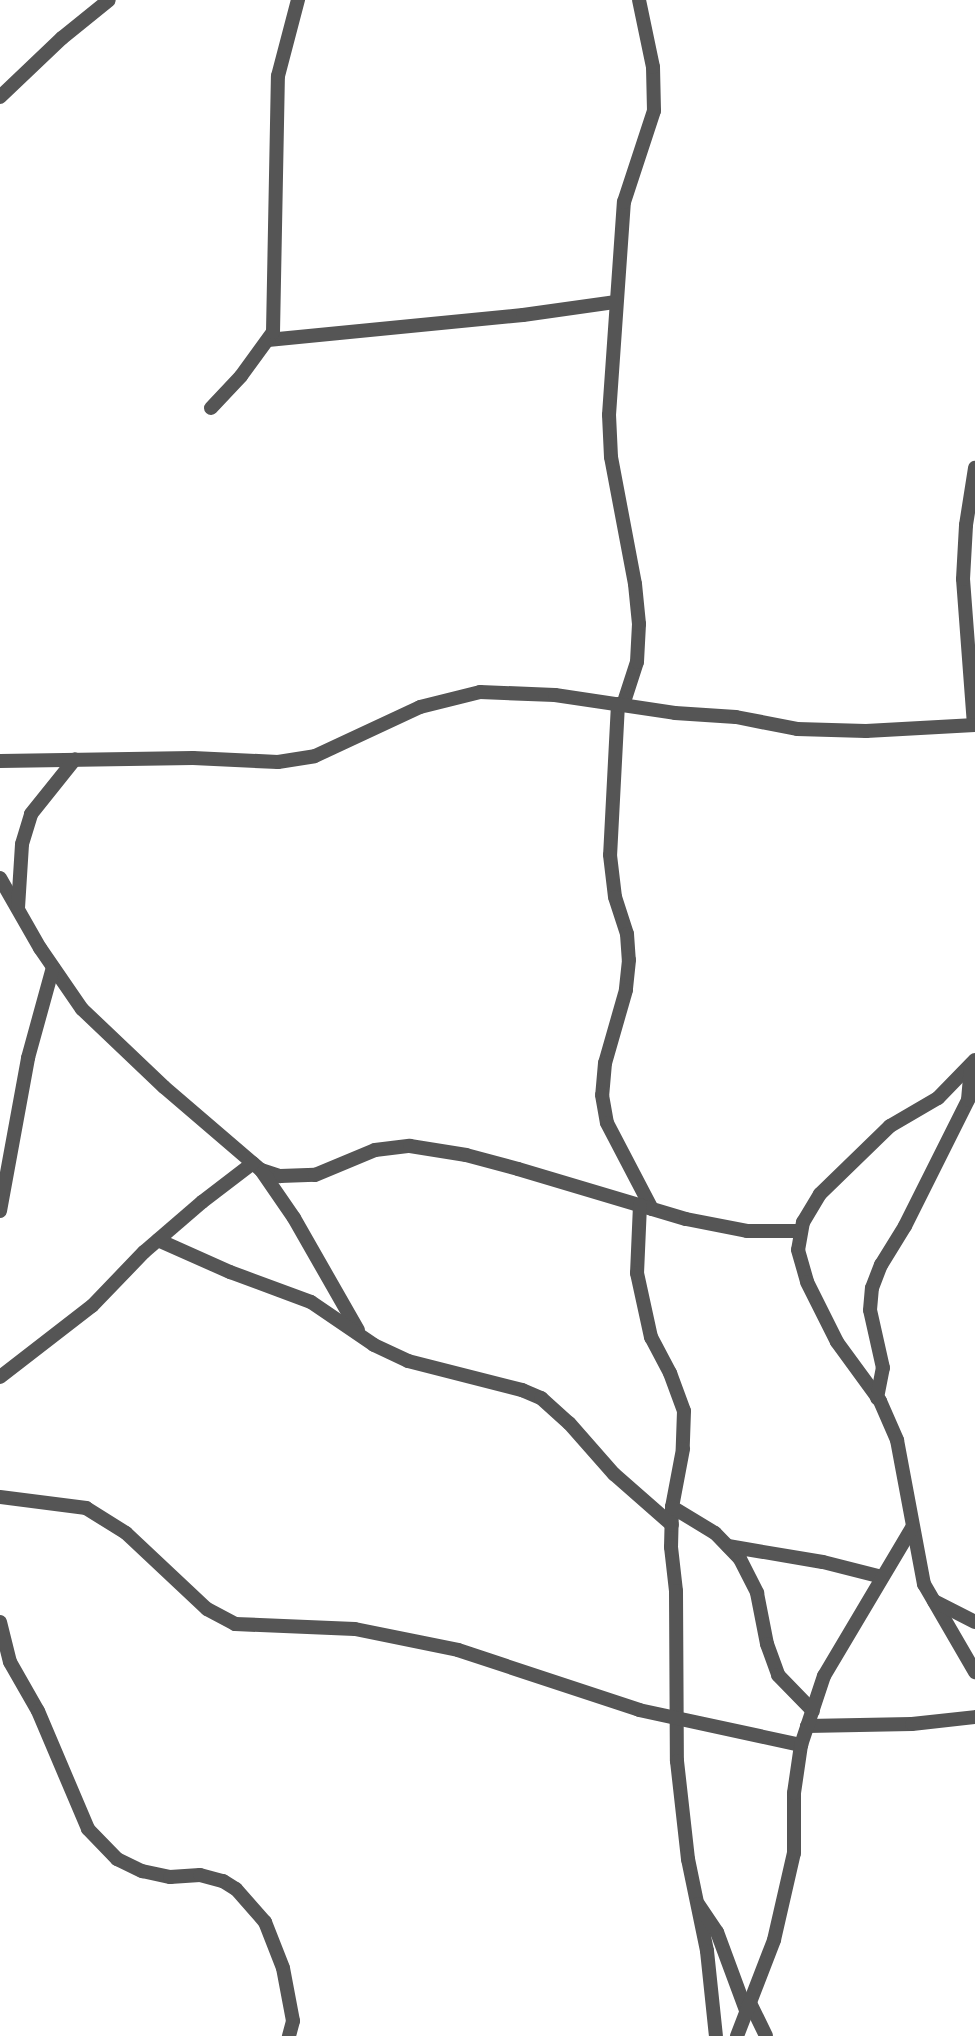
<!DOCTYPE html>
<style>
body{margin:0}
#map{position:relative;width:975px;height:2036px;overflow:hidden;background:#fff;font-family:"DejaVu Sans",sans-serif}
div>[style]{position:absolute}
[style*='--x']{left:calc(var(--x)*1px);top:calc(var(--y)*1px);width:calc(var(--w)*1px);rotate:calc(var(--a)*1deg)}
.street>*{height:14px;margin:-7px;padding:0 7px;transform-origin:7px;border-radius:7px;background:#555}
span{translate:-50% -50%;white-space:nowrap;text-align:center;line-height:1.15;-webkit-text-stroke:6px #fff;paint-order:stroke}
</style>
<div id="map">
<div class="street">
<i style="--x:0;--y:97;--w:86;--a:-43.6"></i>
<i style="--x:62;--y:38;--w:60;--a:-39"></i>
<i style="--x:268;--y:340;--w:256;--a:-5.6"></i>
<i style="--x:523;--y:315;--w:94;--a:-8"></i>
<i style="--x:211;--y:408;--w:44;--a:-46.8"></i>
<i style="--x:241;--y:376;--w:54;--a:-54"></i>
<i style="--x:273;--y:332;--w:256;--a:-88.9"></i>
<i style="--x:278;--y:76;--w:79;--a:-75.3"></i>
<i style="--x:618;--y:704;--w:151;--a:93"></i>
<i style="--x:610;--y:855;--w:42;--a:83.2"></i>
<i style="--x:615;--y:897;--w:39;--a:72"></i>
<i style="--x:627;--y:934;--w:26;--a:86"></i>
<i style="--x:629;--y:960;--w:30;--a:96"></i>
<i style="--x:626;--y:990;--w:76;--a:106"></i>
<i style="--x:605;--y:1063;--w:32;--a:95"></i>
<i style="--x:602;--y:1095;--w:28;--a:80"></i>
<i style="--x:607;--y:1123;--w:97;--a:62.4"></i>
<i style="--x:623;--y:705;--w:45;--a:-72"></i>
<i style="--x:637;--y:662;--w:38;--a:-87"></i>
<i style="--x:639;--y:624;--w:40;--a:-95.7"></i>
<i style="--x:635;--y:584;--w:129;--a:-100.7"></i>
<i style="--x:611;--y:457;--w:42;--a:-92.7"></i>
<i style="--x:609;--y:415;--w:214;--a:-86"></i>
<i style="--x:624;--y:202;--w:96;--a:-71.8"></i>
<i style="--x:654;--y:111;--w:44;--a:-91.3"></i>
<i style="--x:653;--y:67;--w:68;--a:-101.8"></i>
<i style="--x:974;--y:725;--w:146;--a:-94.3"></i>
<i style="--x:963;--y:579;--w:54;--a:-86.8"></i>
<i style="--x:966;--y:525;--w:58;--a:-81"></i>
<i style="--x:0;--y:761;--w:193;--a:-0.9"></i>
<i style="--x:193;--y:758;--w:85;--a:2.7"></i>
<i style="--x:278;--y:762;--w:37;--a:-9"></i>
<i style="--x:315;--y:756;--w:116;--a:-25"></i>
<i style="--x:420;--y:707;--w:62;--a:-14"></i>
<i style="--x:480;--y:692;--w:75;--a:2.3"></i>
<i style="--x:555;--y:695;--w:121;--a:8.5"></i>
<i style="--x:675;--y:713;--w:61;--a:3.8"></i>
<i style="--x:736;--y:717;--w:62;--a:11.1"></i>
<i style="--x:797;--y:729;--w:69;--a:1.7"></i>
<i style="--x:866;--y:731;--w:109;--a:-3.2"></i>
<i style="--x:0;--y:878;--w:81;--a:60.3"></i>
<i style="--x:40;--y:948;--w:74;--a:55.5"></i>
<i style="--x:82;--y:1009;--w:113;--a:43.6"></i>
<i style="--x:164;--y:1087;--w:128;--a:40.6"></i>
<i style="--x:261;--y:1170;--w:20;--a:18"></i>
<i style="--x:280;--y:1176;--w:35;--a:-2"></i>
<i style="--x:315;--y:1175;--w:65;--a:-22.6"></i>
<i style="--x:375;--y:1150;--w:35;--a:-7"></i>
<i style="--x:410;--y:1146;--w:57;--a:9.1"></i>
<i style="--x:466;--y:1155;--w:54;--a:15.1"></i>
<i style="--x:518;--y:1169;--w:175;--a:16.6"></i>
<i style="--x:686;--y:1219;--w:62;--a:11.1"></i>
<i style="--x:747;--y:1231;--w:54;--a:0"></i>
<i style="--x:18;--y:908;--w:64;--a:-86.4"></i>
<i style="--x:22;--y:844;--w:31;--a:-73"></i>
<i style="--x:31;--y:814;--w:70;--a:-51.3"></i>
<i style="--x:975;--y:1060;--w:53;--a:134.2"></i>
<i style="--x:938;--y:1098;--w:56;--a:149.7"></i>
<i style="--x:890;--y:1126;--w:98;--a:135.8"></i>
<i style="--x:820;--y:1194;--w:33;--a:121"></i>
<i style="--x:803;--y:1222;--w:28;--a:100"></i>
<i style="--x:798;--y:1250;--w:33;--a:74"></i>
<i style="--x:807;--y:1282;--w:67;--a:63.4"></i>
<i style="--x:837;--y:1342;--w:73;--a:53.9"></i>
<i style="--x:880;--y:1401;--w:43;--a:66.4"></i>
<i style="--x:897;--y:1440;--w:147;--a:79.4"></i>
<i style="--x:924;--y:1584;--w:102;--a:59.9"></i>
<i style="--x:261;--y:1170;--w:58;--a:55.5"></i>
<i style="--x:294;--y:1218;--w:129;--a:60.3"></i>
<i style="--x:640;--y:1205;--w:68;--a:92.5"></i>
<i style="--x:637;--y:1273;--w:66;--a:77.7"></i>
<i style="--x:651;--y:1337;--w:41;--a:62.2"></i>
<i style="--x:670;--y:1373;--w:40;--a:69.8"></i>
<i style="--x:684;--y:1411;--w:38;--a:92"></i>
<i style="--x:683;--y:1449;--w:59;--a:100.7"></i>
<i style="--x:672;--y:1507;--w:40;--a:91.4"></i>
<i style="--x:671;--y:1547;--w:44;--a:83.5"></i>
<i style="--x:676;--y:1591;--w:170;--a:89.7"></i>
<i style="--x:677;--y:1761;--w:99;--a:83.6"></i>
<i style="--x:688;--y:1859;--w:94;--a:78.3"></i>
<i style="--x:707;--y:1951;--w:85;--a:84"></i>
<i style="--x:0;--y:1211;--w:156;--a:-79.6"></i>
<i style="--x:28;--y:1058;--w:94;--a:-74.6"></i>
<i style="--x:158;--y:1240;--w:79;--a:24"></i>
<i style="--x:230;--y:1272;--w:86;--a:20.3"></i>
<i style="--x:311;--y:1302;--w:76;--a:34.3"></i>
<i style="--x:374;--y:1345;--w:38;--a:25"></i>
<i style="--x:408;--y:1361;--w:118;--a:14.3"></i>
<i style="--x:522;--y:1390;--w:21;--a:23"></i>
<i style="--x:541;--y:1398;--w:38;--a:42"></i>
<i style="--x:569;--y:1423;--w:68;--a:48.6"></i>
<i style="--x:614;--y:1474;--w:77;--a:41.3"></i>
<i style="--x:0;--y:1377;--w:116;--a:-37.7"></i>
<i style="--x:92;--y:1306;--w:75;--a:-46.1"></i>
<i style="--x:144;--y:1252;--w:77;--a:-40.8"></i>
<i style="--x:202;--y:1202;--w:64;--a:-37.4"></i>
<i style="--x:877;--y:1398;--w:31;--a:-79"></i>
<i style="--x:883;--y:1368;--w:59;--a:-102.6"></i>
<i style="--x:870;--y:1310;--w:22;--a:-85"></i>
<i style="--x:872;--y:1288;--w:25;--a:-69"></i>
<i style="--x:881;--y:1265;--w:46;--a:-58.4"></i>
<i style="--x:905;--y:1226;--w:141;--a:-63.4"></i>
<i style="--x:968;--y:1100;--w:35;--a:-85"></i>
<i style="--x:0;--y:1497;--w:87;--a:7.3"></i>
<i style="--x:86;--y:1508;--w:47;--a:32"></i>
<i style="--x:126;--y:1533;--w:111;--a:43.2"></i>
<i style="--x:207;--y:1609;--w:32;--a:28"></i>
<i style="--x:235;--y:1624;--w:120;--a:2.4"></i>
<i style="--x:355;--y:1629;--w:105;--a:11.5"></i>
<i style="--x:458;--y:1650;--w:191;--a:18.3"></i>
<i style="--x:639;--y:1710;--w:166;--a:12.2"></i>
<i style="--x:672;--y:1507;--w:50;--a:31.2"></i>
<i style="--x:715;--y:1533;--w:36;--a:46"></i>
<i style="--x:740;--y:1559;--w:38;--a:63"></i>
<i style="--x:757;--y:1593;--w:52;--a:78.9"></i>
<i style="--x:767;--y:1644;--w:33;--a:70"></i>
<i style="--x:778;--y:1675;--w:50;--a:45.8"></i>
<i style="--x:728;--y:1546;--w:96;--a:9.6"></i>
<i style="--x:823;--y:1562;--w:61;--a:14.3"></i>
<i style="--x:934;--y:1601;--w:46;--a:27.1"></i>
<i style="--x:0;--y:1622;--w:41;--a:76"></i>
<i style="--x:10;--y:1662;--w:56;--a:60.3"></i>
<i style="--x:38;--y:1711;--w:128;--a:67"></i>
<i style="--x:88;--y:1829;--w:42;--a:46"></i>
<i style="--x:117;--y:1859;--w:28;--a:26"></i>
<i style="--x:142;--y:1871;--w:29;--a:12"></i>
<i style="--x:170;--y:1877;--w:30;--a:-4"></i>
<i style="--x:200;--y:1875;--w:24;--a:15"></i>
<i style="--x:223;--y:1881;--w:15;--a:32"></i>
<i style="--x:236;--y:1889;--w:44;--a:48.7"></i>
<i style="--x:265;--y:1922;--w:49;--a:68.6"></i>
<i style="--x:283;--y:1968;--w:54;--a:79.3"></i>
<i style="--x:293;--y:2021;--w:16;--a:105"></i>
<i style="--x:807;--y:1726;--w:105;--a:-1.1"></i>
<i style="--x:912;--y:1724;--w:63;--a:-6.3"></i>
<i style="--x:698;--y:1904;--w:34;--a:56"></i>
<i style="--x:717;--y:1932;--w:86;--a:69.7"></i>
<i style="--x:751;--y:2005;--w:34;--a:64"></i>
<i style="--x:737;--y:2036;--w:103;--a:-68.9"></i>
<i style="--x:774;--y:1940;--w:89;--a:-77.1"></i>
<i style="--x:794;--y:1853;--w:60;--a:-90"></i>
<i style="--x:794;--y:1793;--w:49;--a:-81.7"></i>
<i style="--x:801;--y:1745;--w:73;--a:-71.6"></i>
<i style="--x:824;--y:1676;--w:172;--a:-59.3"></i>
</div>
</div>
